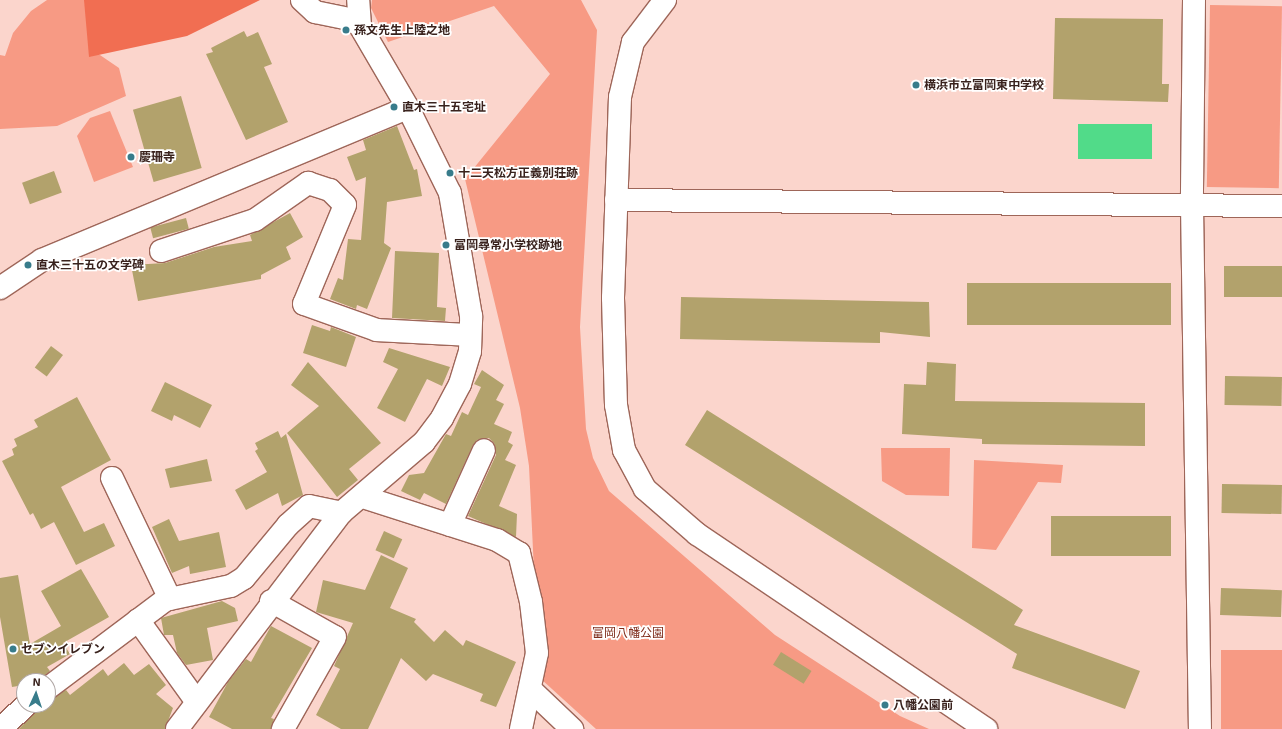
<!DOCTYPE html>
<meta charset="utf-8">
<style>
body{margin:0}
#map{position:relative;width:1282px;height:729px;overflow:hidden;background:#fbd5cc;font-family:"Exo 2","Noto Sans JP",sans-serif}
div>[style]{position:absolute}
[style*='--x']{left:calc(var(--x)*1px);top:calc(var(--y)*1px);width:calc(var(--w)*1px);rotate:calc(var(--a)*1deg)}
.green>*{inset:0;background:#f79a84;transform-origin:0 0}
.forest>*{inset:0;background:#f16e52}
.water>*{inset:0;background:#51db89;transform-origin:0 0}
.building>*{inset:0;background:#b2a26c;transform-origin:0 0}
.roads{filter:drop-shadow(1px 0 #9e6659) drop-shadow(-1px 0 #9e6659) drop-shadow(0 1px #9e6659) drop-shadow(0 -1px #9e6659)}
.minor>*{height:22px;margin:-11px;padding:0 11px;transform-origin:11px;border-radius:11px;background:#fff}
.dots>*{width:11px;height:11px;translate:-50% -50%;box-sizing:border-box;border:2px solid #fff;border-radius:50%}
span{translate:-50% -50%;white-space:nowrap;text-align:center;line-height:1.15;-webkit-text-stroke:3.5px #fff;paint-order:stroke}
.poi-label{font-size:12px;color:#39221d;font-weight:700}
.left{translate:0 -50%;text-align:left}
.park-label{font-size:12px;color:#7f2c1b}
.north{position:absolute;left:16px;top:673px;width:40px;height:40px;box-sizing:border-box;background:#fff;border:1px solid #b0a7a5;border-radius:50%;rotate:3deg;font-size:11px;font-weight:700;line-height:16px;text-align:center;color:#39221d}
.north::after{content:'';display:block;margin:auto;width:14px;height:18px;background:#387c8b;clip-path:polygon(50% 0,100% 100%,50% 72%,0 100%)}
</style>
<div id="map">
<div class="green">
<i style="clip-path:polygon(47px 0,86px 0,97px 53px,119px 68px,126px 96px,57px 126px,0 129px,0 55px,5px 56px,13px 33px,31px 11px)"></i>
<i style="clip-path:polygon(372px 0,581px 0,597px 30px,580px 327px,586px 429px,593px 458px,609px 491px,775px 635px,900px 716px,929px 729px,596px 729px,530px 669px,536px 613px,529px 466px,520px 408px,465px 179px,550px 74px,494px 6px,388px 42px,371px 8px)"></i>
<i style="left:1210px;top:5px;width:72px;height:182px;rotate:1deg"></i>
<i style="clip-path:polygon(110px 111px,133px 167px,94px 182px,77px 136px,90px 118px)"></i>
<i style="clip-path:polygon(881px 448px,950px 448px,949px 496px,906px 495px,882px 481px)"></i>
<i style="clip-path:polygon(974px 460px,1063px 465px,1061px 483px,1038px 482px,996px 550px,972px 548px)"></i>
<i style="left:1221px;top:650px;width:61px;height:79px"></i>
</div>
<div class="forest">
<i style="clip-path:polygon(84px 0,260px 0,187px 36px,89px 57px)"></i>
</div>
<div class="water">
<i style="left:1078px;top:124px;width:74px;height:35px"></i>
</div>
<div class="building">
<i style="clip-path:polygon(1055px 18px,1163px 19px,1162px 84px,1169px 84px,1168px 102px,1053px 99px)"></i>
<i style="clip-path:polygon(244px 31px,247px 37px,258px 32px,272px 64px,264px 67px,288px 122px,246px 140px,206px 54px,213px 52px,211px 48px)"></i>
<i style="left:181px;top:96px;width:75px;height:50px;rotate:74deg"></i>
<i style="clip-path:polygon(397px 126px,414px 170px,417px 169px,422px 196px,387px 202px,384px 243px,391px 248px,367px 309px,357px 305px,356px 309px,330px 299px,338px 278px,343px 280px,348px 239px,361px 240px,366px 177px,356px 181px,347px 157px,366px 150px,363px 140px)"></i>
<i style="left:54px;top:171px;width:23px;height:34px;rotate:70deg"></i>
<i style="clip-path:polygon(290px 213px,303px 237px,286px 247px,291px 259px,261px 275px,261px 279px,138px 301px,131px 265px,165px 263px,214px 247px,252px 241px,250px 235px)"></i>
<i style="left:186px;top:218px;width:11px;height:37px;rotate:75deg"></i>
<i style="clip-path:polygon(395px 251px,439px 253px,437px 307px,446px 308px,445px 321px,392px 318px)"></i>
<i style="left:1224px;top:266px;width:58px;height:31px"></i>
<i style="left:967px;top:283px;width:204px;height:42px"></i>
<i style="clip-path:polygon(681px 297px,929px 302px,930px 337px,880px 332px,880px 343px,680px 339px)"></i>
<i style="clip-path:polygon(312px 325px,330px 331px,331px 327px,356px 337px,346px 367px,303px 353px)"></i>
<i style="left:51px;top:346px;width:15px;height:27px;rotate:37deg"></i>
<i style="clip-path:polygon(389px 348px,450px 367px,442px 386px,427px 379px,405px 422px,377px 408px,398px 369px,383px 362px)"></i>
<i style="clip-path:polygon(308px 362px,381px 443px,349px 469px,358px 480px,337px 497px,287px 433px,319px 406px,291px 385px)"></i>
<i style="clip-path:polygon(927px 362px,956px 364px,955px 401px,1145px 403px,1145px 446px,982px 444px,982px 439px,902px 434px,904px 384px,926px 385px)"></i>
<i style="clip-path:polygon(482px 370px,504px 385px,496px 400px,504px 404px,494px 424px,512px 432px,508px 442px,513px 445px,505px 460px,516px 465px,499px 506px,517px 514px,516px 537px,468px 516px,496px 455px,494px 443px,489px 438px,477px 440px,473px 445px,446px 504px,424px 493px,420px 500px,401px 491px,409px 475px,424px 473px,446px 434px,451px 436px,462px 412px,468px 415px,481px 387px,474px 384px)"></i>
<i style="left:1225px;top:376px;width:57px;height:29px;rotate:1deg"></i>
<i style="clip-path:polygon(165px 382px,212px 405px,200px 428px,174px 415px,172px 421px,151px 411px)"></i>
<i style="clip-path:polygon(77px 397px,111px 460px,61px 487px,84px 532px,104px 523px,115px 546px,76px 565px,54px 522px,41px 529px,33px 513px,30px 515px,2px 461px,14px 455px,12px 449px,17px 446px,14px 439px,38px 427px,34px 420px)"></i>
<i style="clip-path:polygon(707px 410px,1023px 610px,1014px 625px,1140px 671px,1125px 709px,1012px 668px,1017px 654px,685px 445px)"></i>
<i style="clip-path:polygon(278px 431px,281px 438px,286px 434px,303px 495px,282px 506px,278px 493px,246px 510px,235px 490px,267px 472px,255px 451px,258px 449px,255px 443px)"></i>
<i style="clip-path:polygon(207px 459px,212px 481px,170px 488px,165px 469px)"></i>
<i style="left:1222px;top:484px;width:60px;height:29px;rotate:1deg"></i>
<i style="left:1051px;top:516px;width:120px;height:40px"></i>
<i style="clip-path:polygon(169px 519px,179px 541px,219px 532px,226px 567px,190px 574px,189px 566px,172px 573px,152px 527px)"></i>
<i style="left:384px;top:531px;width:20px;height:21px;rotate:24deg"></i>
<i style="clip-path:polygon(381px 555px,408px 568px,390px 608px,416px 619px,414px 622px,434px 642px,445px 630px,463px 646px,466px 640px,516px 662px,496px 707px,480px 701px,483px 694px,433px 674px,426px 681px,401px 658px,368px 729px,341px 729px,316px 715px,340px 669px,334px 666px,353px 623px,316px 612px,323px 580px,365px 590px)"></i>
<i style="clip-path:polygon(81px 569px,109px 617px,63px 643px,70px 654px,47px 667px,50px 671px,38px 681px,24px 681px,24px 685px,12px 687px,0 617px,0 578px,18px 575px,30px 644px,61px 626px,41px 591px)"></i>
<i style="left:1221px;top:588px;width:61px;height:27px;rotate:2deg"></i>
<i style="clip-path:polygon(222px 601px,235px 608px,238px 621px,207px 628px,213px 660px,186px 665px,177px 653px,173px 635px,164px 635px,161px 618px)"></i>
<i style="clip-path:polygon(271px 626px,312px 648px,271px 718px,274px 719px,271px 729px,232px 729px,209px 717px,228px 682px,246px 659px,251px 662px)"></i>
<i style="left:781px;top:652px;width:36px;height:15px;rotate:32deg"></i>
<i style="clip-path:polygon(124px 663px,134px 675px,149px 664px,166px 685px,156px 694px,173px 708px,165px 729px,19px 729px,41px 705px,48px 705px,48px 700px,66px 690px,70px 695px,103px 669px,108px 676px)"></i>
</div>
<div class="roads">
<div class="minor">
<i style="--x:302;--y:0;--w:18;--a:43"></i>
<i style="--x:315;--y:12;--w:45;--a:11.6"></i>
<i style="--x:665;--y:0;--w:53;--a:127.3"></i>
<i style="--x:633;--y:42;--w:57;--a:103.3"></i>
<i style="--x:620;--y:97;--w:201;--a:92"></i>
<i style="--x:613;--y:298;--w:107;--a:88.4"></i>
<i style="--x:616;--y:405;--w:46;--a:79.9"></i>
<i style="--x:624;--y:450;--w:44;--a:61.7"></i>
<i style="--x:645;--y:489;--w:69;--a:40.9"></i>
<i style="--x:697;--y:534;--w:349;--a:34"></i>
<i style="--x:1194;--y:0;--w:205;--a:90.6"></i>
<i style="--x:1192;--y:205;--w:524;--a:89.13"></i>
<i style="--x:616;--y:200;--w:666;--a:0.52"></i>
<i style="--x:161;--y:251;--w:99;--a:-18.3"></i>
<i style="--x:255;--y:220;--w:65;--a:-34.9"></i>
<i style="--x:308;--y:183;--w:23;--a:18"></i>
<i style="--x:330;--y:190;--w:21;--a:45"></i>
<i style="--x:345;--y:205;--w:107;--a:112.5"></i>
<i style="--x:304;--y:304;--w:77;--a:19.6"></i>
<i style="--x:377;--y:330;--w:93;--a:3.1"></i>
<i style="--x:0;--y:288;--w:50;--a:-33.7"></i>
<i style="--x:42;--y:260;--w:396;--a:-22.6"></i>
<i style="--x:112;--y:478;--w:134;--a:64.4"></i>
<i style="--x:363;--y:497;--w:141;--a:17.8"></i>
<i style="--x:497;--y:540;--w:26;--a:31"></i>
<i style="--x:519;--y:553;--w:50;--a:76.2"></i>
<i style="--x:531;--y:602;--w:51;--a:83.3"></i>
<i style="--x:537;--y:653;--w:78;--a:101.9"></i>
<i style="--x:450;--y:525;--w:82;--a:-65.6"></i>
<i style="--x:271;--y:601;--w:73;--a:29.4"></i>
<i style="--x:335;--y:637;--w:106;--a:119.5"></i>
<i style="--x:138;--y:620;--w:101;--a:54.3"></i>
<i style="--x:48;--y:688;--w:146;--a:-36.9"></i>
<i style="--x:165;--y:600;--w:67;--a:-12"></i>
<i style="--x:231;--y:586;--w:15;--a:-32"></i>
<i style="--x:244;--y:578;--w:69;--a:-50.3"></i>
<i style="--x:288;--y:525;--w:28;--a:-42"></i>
<i style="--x:309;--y:506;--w:33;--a:12"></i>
<i style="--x:531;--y:690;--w:57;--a:43.6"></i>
<i style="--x:1;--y:729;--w:35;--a:-44"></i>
<i style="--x:177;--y:729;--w:271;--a:-52.8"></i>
<i style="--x:341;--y:513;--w:109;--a:-40.5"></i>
<i style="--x:424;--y:442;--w:30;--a:-53"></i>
<i style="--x:442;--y:418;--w:38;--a:-62"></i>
<i style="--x:460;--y:384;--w:34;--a:-73"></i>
<i style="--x:470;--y:351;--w:35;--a:-88"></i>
<i style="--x:471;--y:316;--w:125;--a:-99.7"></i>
<i style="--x:450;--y:193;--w:95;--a:-116.3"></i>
<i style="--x:408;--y:108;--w:95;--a:-120.3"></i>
<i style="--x:360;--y:26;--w:26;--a:-94"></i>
</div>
</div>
<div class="dots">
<i style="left:346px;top:30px;background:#387c8b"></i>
<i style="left:916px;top:85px;background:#387c8b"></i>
<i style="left:394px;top:107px;background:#387c8b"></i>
<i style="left:131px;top:157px;background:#387c8b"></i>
<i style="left:450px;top:173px;background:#387c8b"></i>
<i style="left:446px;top:245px;background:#387c8b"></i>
<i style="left:28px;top:265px;background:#387c8b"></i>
<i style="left:13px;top:649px;background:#387c8b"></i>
<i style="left:885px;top:705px;background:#387c8b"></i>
</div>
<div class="poi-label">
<span class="left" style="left:354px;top:30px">孫文先生上陸之地</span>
<span class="left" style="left:924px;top:85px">横浜市立富岡東中学校</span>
<span class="left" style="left:402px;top:107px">直木三十五宅址</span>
<span class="left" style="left:139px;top:157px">慶珊寺</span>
<span class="left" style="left:458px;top:173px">十二天松方正義別荘跡</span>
<span class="left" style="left:454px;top:245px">富岡尋常小学校跡地</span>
<span class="left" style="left:36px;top:265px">直木三十五の文学碑</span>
<span class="left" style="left:21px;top:649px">セブンイレブン</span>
<span class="left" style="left:893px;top:705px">八幡公園前</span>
</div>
<div class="park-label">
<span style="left:628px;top:633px">富岡八幡公園</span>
</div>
<div class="north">N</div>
</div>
